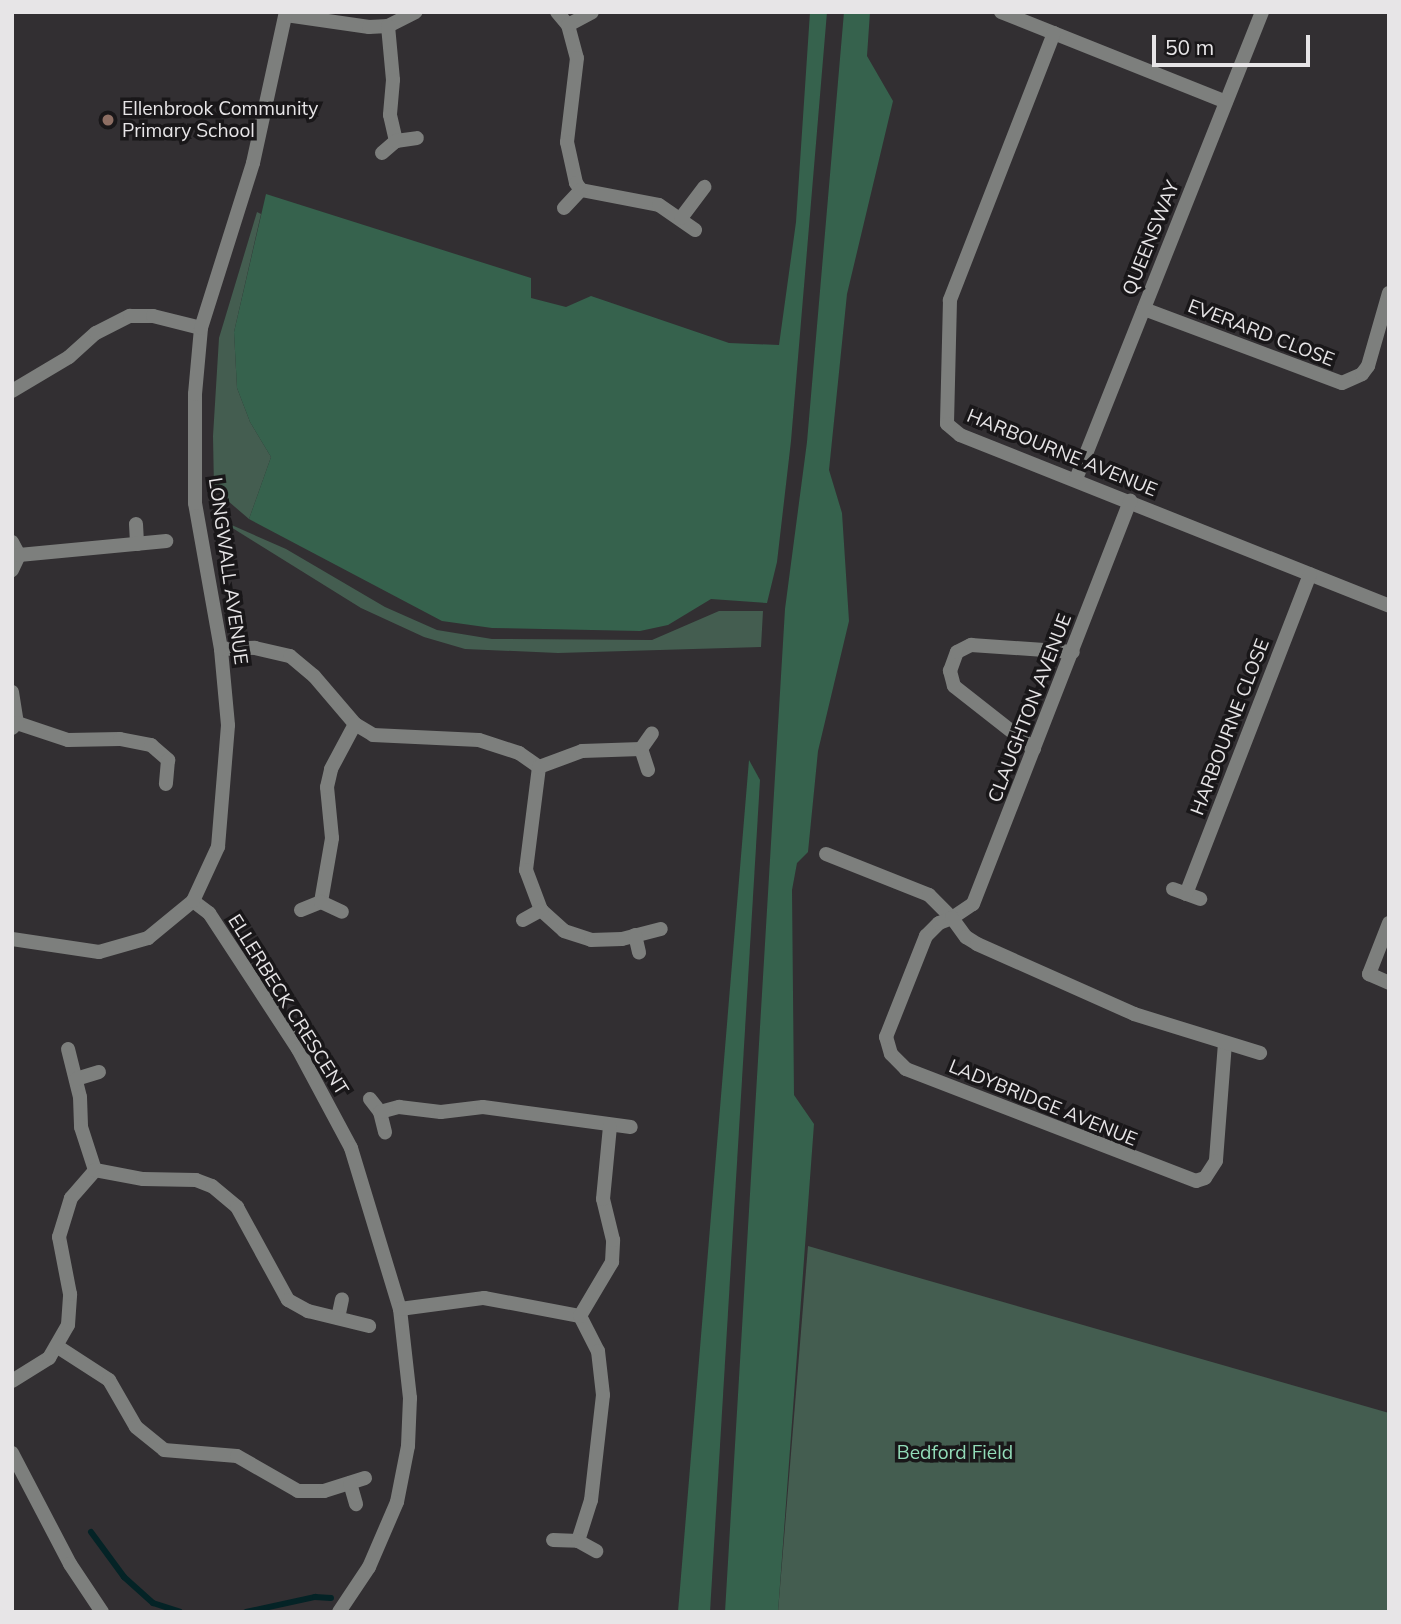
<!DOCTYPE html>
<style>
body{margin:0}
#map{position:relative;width:1401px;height:1624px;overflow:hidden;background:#322f32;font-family:Mulish,sans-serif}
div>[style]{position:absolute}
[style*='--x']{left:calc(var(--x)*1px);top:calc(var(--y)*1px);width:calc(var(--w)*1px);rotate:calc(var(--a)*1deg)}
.green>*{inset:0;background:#445d50}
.forest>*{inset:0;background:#36624d}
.stream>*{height:6px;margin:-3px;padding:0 3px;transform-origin:3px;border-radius:3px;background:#042326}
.street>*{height:14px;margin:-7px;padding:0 7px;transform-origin:7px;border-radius:7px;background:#7d7f7d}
.dots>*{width:19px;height:19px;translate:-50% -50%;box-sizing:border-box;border:4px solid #191719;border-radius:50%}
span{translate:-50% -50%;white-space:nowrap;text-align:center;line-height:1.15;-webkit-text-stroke:7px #191719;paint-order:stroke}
.poi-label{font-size:19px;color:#e7e5e7}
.left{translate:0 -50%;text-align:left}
.street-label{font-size:19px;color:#e7e5e7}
.park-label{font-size:19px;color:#92dcb8}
.frame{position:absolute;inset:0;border:14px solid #e7e5e7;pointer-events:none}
.scale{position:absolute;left:1152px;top:35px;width:158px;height:32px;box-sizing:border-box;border:4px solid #e7e5e7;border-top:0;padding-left:9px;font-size:21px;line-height:24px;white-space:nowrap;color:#e7e5e7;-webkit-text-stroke:5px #191719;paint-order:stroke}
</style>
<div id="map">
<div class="green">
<i style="clip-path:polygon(257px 212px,261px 214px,234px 332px,237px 388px,250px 422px,271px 457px,249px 519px,214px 489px,213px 436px,219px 338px)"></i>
<i style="clip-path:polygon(218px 519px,286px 549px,385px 607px,437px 630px,492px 639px,652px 640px,719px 611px,763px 611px,761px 647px,558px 653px,465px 649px,424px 637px,361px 608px)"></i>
<i style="clip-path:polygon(808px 1246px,1389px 1413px,1389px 1612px,778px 1612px)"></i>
</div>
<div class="forest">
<i style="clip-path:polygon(810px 12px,827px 12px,791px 441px,777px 562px,767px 603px,711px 599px,668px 625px,640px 631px,492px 628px,442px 621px,249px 519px,271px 457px,250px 422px,237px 388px,234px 332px,266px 194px,531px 278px,531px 298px,566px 307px,591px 296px,729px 343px,779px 345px,796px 222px)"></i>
<i style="clip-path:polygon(844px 12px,870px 12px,867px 56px,893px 101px,847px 294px,829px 470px,842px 513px,849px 621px,818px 751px,808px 852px,797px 863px,792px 890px,794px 1095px,814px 1124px,778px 1612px,725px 1612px,785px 609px,807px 442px)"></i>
<i style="clip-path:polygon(749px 760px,760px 780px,710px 1612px,678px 1612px)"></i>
</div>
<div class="stream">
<i style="--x:91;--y:1532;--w:56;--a:53.7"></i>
<i style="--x:124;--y:1577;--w:39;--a:42"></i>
<i style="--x:153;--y:1603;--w:28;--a:18"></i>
<i style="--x:246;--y:1612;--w:71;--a:-12.3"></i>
<i style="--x:315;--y:1597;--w:16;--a:4"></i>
</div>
<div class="street">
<i style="--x:557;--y:12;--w:17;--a:50"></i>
<i style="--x:568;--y:25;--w:34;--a:75"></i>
<i style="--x:577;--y:58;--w:85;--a:96.8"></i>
<i style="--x:567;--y:142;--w:42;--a:77.6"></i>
<i style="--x:576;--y:183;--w:9;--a:54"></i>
<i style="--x:581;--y:190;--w:79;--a:10.9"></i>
<i style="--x:659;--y:205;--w:44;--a:34.8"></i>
<i style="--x:1001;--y:12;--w:242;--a:21.8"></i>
<i style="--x:286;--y:15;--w:84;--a:8.2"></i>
<i style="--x:369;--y:27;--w:19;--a:-3"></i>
<i style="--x:388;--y:26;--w:31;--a:-27"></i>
<i style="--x:568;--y:25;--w:27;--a:-28"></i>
<i style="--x:388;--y:26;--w:54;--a:84.7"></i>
<i style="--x:393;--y:80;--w:35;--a:95"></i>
<i style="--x:390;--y:115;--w:27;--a:77"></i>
<i style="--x:1054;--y:33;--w:287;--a:111.3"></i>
<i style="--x:950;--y:300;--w:124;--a:91.4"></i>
<i style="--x:947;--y:424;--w:17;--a:40"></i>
<i style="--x:960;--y:435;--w:462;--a:21.7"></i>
<i style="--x:382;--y:153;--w:18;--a:-41"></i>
<i style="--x:396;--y:141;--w:21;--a:-8"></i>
<i style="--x:564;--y:208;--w:25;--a:-47"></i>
<i style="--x:681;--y:218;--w:39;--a:-53"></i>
<i style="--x:1144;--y:309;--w:211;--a:20.5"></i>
<i style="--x:1342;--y:383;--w:22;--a:-24"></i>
<i style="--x:1362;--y:374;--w:10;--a:-53"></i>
<i style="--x:1368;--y:366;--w:76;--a:-74"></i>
<i style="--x:12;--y:391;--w:66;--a:-30.8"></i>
<i style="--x:69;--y:357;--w:36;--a:-42"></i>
<i style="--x:96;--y:333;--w:38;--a:-27"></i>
<i style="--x:130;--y:316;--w:23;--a:0"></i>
<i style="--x:153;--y:316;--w:49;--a:14"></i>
<i style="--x:1076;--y:479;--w:503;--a:-68.28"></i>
<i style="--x:136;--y:524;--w:20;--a:87"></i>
<i style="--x:12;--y:542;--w:15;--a:62"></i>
<i style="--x:19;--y:555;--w:17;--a:115"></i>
<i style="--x:19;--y:555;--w:148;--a:-5.4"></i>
<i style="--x:221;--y:649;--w:34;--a:-2"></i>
<i style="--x:255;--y:648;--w:36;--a:13"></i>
<i style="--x:290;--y:656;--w:31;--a:40"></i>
<i style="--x:314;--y:676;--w:63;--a:49.5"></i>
<i style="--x:355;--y:724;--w:21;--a:31"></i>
<i style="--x:373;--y:735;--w:106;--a:2.7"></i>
<i style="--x:479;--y:740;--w:42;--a:18"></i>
<i style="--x:519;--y:753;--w:24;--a:35"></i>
<i style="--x:539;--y:767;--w:104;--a:97.2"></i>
<i style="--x:526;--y:870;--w:43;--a:69.4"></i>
<i style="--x:541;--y:910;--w:31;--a:42"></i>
<i style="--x:564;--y:931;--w:28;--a:18"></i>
<i style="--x:591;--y:940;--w:31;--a:-2"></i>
<i style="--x:622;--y:939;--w:40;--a:-14.4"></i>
<i style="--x:12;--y:692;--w:31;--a:81"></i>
<i style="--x:17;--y:723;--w:7;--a:135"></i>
<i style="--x:17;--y:723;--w:54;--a:18.4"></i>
<i style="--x:68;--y:740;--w:52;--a:-1.1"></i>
<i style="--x:120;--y:739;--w:32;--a:11"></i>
<i style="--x:151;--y:745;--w:23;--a:41"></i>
<i style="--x:168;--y:760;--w:24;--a:95"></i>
<i style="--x:1034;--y:749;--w:102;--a:-141.8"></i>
<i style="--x:954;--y:686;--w:16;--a:-105"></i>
<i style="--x:950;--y:671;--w:20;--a:-70"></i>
<i style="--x:957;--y:652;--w:16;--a:-27"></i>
<i style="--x:971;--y:645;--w:102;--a:3.9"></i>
<i style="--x:539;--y:767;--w:46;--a:-20.4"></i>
<i style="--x:582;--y:751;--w:59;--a:-1.9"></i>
<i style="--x:648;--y:770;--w:22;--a:-108"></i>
<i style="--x:641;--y:749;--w:19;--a:-55"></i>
<i style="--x:826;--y:854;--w:111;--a:21.7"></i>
<i style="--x:929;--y:895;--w:33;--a:45"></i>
<i style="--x:952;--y:918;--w:25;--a:-34"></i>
<i style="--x:973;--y:904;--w:433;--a:-68.7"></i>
<i style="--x:1173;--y:889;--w:29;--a:20"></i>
<i style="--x:1186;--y:894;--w:343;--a:-68.8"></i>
<i style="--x:193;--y:901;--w:20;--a:37"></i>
<i style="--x:209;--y:913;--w:163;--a:56.8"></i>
<i style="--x:298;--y:1049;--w:112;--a:61.8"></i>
<i style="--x:351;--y:1148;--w:168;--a:73.1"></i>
<i style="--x:400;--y:1309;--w:90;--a:83.6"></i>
<i style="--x:410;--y:1398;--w:48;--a:92.4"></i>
<i style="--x:408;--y:1446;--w:57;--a:101.1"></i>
<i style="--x:397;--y:1502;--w:71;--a:113.3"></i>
<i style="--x:369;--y:1567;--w:54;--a:123.7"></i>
<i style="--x:321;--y:902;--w:65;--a:-80.2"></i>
<i style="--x:332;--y:838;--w:51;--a:-95.6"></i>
<i style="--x:327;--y:787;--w:18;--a:-77"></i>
<i style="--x:331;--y:769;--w:51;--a:-61.9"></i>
<i style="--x:301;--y:910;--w:22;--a:-22"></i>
<i style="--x:321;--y:902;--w:23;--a:25"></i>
<i style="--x:523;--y:920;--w:21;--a:-29"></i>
<i style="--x:1389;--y:923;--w:55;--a:111.4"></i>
<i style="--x:1369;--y:974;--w:22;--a:24"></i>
<i style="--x:635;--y:935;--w:18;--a:77"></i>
<i style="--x:12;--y:939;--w:88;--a:8.5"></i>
<i style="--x:99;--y:952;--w:51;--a:-15.9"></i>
<i style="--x:148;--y:938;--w:58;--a:-39.4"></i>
<i style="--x:193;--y:901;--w:60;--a:-65.2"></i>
<i style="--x:218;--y:847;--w:122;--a:-85.3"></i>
<i style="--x:228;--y:725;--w:76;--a:-95.3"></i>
<i style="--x:221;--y:649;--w:148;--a:-100.1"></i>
<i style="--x:195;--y:503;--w:109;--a:-90"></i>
<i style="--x:195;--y:394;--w:66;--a:-84.8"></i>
<i style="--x:201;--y:328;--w:173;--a:-72.5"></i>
<i style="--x:253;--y:163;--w:155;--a:-77.7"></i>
<i style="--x:1225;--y:1043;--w:118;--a:94.4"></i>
<i style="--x:1216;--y:1161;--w:20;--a:123"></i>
<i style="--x:1205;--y:1178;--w:9;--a:162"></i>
<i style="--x:1196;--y:1181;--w:311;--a:-158.9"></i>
<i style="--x:906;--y:1069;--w:21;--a:-135"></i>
<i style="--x:891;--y:1054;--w:18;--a:-106"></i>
<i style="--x:886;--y:1037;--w:109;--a:-68.4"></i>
<i style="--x:926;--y:936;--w:18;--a:-45"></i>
<i style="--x:939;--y:923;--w:14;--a:-21"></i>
<i style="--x:952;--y:918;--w:24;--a:54"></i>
<i style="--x:966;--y:937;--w:13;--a:32"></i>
<i style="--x:977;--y:944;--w:172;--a:24"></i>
<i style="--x:1134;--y:1014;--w:132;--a:17.2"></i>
<i style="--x:68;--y:1049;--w:49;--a:76"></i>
<i style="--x:80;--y:1097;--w:30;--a:88"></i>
<i style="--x:81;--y:1127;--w:45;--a:72"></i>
<i style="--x:76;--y:1079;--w:24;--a:-17"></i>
<i style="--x:370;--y:1099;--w:16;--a:52"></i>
<i style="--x:380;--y:1112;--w:21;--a:76"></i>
<i style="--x:380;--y:1112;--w:20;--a:-15"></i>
<i style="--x:399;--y:1107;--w:42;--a:6.8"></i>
<i style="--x:441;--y:1112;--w:42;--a:-6.8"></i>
<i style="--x:483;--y:1107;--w:149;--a:7.7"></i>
<i style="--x:400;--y:1309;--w:85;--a:-7.5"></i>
<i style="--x:484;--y:1298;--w:98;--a:10.6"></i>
<i style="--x:580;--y:1316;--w:39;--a:63"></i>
<i style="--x:598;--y:1351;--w:44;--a:83.5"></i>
<i style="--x:603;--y:1395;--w:106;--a:96.5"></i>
<i style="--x:591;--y:1500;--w:43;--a:107.6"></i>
<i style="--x:580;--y:1316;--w:63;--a:-59.3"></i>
<i style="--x:612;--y:1262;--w:22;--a:-87"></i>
<i style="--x:613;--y:1240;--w:42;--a:-103.7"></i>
<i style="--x:603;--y:1199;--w:73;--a:-84.5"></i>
<i style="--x:338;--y:1318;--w:19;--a:-78"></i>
<i style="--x:58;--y:1347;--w:61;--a:32.9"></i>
<i style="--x:109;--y:1380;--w:54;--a:60.1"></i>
<i style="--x:136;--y:1427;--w:36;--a:39"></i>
<i style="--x:164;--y:1450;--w:73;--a:4.7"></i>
<i style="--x:237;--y:1456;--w:70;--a:29.8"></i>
<i style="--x:298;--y:1491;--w:26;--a:0"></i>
<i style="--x:324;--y:1491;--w:43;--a:-17.6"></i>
<i style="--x:12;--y:1381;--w:44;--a:-31.9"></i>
<i style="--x:49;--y:1358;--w:38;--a:-60"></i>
<i style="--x:68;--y:1325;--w:31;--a:-86"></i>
<i style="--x:70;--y:1294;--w:58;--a:-100.9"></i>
<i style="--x:59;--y:1237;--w:41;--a:-72.9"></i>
<i style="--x:71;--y:1198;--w:37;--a:-49"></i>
<i style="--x:95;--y:1170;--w:49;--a:10.6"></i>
<i style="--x:143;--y:1179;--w:53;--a:1.1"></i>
<i style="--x:196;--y:1180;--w:17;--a:21"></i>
<i style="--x:212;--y:1186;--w:33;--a:40"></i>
<i style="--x:237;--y:1207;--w:106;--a:61.3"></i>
<i style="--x:288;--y:1300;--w:23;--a:29"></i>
<i style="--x:308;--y:1311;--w:63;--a:13.8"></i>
<i style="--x:12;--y:1453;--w:125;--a:62.4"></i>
<i style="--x:70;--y:1564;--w:58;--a:56.3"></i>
<i style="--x:350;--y:1483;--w:22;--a:74"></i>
<i style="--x:553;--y:1540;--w:25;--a:2"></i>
<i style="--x:578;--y:1541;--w:21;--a:29"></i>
</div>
<div class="dots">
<i style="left:108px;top:120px;background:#8d6e63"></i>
</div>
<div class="poi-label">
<span class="left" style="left:122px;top:120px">Ellenbrook Community<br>Primary School</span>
</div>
<div class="street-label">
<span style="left:1151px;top:238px;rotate:-68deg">QUEENSWAY</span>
<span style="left:1261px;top:333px;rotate:21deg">EVERARD CLOSE</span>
<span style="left:1062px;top:453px;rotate:22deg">HARBOURNE AVENUE</span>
<span style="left:228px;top:571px;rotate:82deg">LONGWALL AVENUE</span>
<span style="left:1030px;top:708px;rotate:-69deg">CLAUGHTON AVENUE</span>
<span style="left:1230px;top:727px;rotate:-69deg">HARBOURNE CLOSE</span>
<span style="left:288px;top:1005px;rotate:58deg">ELLERBECK CRESCENT</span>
<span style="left:1043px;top:1103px;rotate:22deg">LADYBRIDGE AVENUE</span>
</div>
<div class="park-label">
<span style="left:955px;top:1453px">Bedford Field</span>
</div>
<div class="frame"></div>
<div class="scale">50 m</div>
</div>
